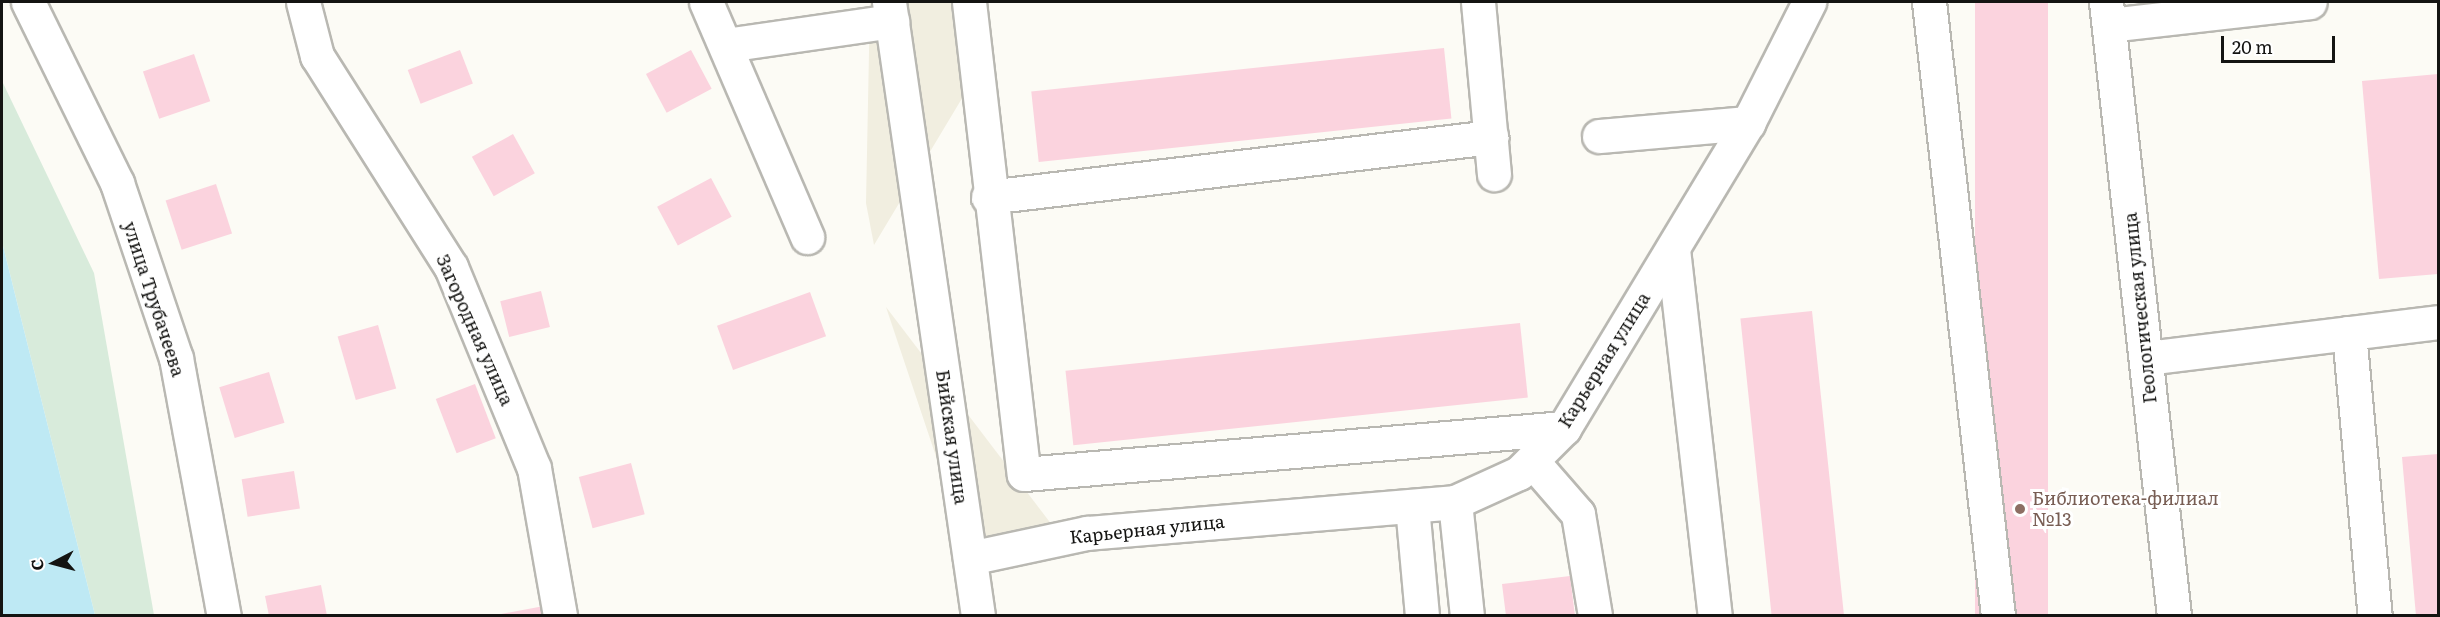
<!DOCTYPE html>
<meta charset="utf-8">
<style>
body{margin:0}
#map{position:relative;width:2440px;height:617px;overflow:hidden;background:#fcfbf5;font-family:Literata,serif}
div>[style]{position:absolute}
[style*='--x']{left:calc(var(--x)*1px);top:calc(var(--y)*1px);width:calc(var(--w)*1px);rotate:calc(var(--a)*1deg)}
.built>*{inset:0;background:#f1eee0}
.green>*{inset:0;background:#d8ebdb}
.water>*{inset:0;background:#bee9f4}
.building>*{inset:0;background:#fbd3de;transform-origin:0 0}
.roads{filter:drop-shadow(2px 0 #b9b8b2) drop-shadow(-2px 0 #b9b8b2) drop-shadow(0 2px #b9b8b2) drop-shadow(0 -2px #b9b8b2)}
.minor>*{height:33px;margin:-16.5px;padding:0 16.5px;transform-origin:16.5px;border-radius:16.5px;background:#fff}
.major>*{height:33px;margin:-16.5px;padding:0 16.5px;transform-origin:16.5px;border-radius:16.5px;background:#fff}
.dots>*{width:16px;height:16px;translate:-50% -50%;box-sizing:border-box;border:3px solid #fff;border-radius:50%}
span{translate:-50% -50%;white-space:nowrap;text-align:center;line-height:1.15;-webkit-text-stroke:6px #fff;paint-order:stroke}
.street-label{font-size:18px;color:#141412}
.education-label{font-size:18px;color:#785e54}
.left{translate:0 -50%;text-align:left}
.frame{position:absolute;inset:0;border:3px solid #141412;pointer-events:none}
.north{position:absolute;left:24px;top:533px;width:60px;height:60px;-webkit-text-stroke:4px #fff;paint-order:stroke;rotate:264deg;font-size:16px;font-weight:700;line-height:24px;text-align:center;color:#141412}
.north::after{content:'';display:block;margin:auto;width:21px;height:27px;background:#141412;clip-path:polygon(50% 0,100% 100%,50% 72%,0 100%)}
.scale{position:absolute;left:2221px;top:36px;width:114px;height:27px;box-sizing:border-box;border:3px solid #141412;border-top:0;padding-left:8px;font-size:18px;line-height:21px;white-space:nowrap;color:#141412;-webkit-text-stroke:4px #fff;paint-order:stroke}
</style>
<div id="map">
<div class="built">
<i style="clip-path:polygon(870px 2px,958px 2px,967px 90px,874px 245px,866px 203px)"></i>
<i style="clip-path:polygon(886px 307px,1052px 525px,970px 558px)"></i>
</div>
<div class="green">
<i style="clip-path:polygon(2px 81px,94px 273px,154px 615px,95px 615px,2px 242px)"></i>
</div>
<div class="water">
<i style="clip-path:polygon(2px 242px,95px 615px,2px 615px)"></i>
</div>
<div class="building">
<i style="left:1975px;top:2px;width:73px;height:617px"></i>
<i style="left:1444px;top:48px;width:71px;height:415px;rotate:84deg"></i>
<i style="left:460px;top:50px;width:36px;height:56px;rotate:69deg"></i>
<i style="left:691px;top:50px;width:44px;height:51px;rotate:62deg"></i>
<i style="left:194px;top:54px;width:50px;height:54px;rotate:71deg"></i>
<i style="clip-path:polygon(2438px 74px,2438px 274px,2379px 279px,2362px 81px)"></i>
<i style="left:513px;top:134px;width:45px;height:47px;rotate:61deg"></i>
<i style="left:711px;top:178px;width:44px;height:61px;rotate:62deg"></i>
<i style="left:216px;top:184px;width:52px;height:53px;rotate:72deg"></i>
<i style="left:541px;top:291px;width:37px;height:42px;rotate:76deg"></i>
<i style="left:810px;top:292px;width:47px;height:99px;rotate:70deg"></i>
<i style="left:1812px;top:311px;width:307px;height:72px;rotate:84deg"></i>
<i style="left:1520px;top:323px;width:75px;height:457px;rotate:84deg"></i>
<i style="left:378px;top:325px;width:66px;height:42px;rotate:74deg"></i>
<i style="left:269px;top:372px;width:53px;height:52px;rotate:73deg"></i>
<i style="left:475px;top:384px;width:58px;height:42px;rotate:69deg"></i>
<i style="clip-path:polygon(2438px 454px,2438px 616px,2416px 616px,2402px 457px)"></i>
<i style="left:631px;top:463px;width:53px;height:54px;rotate:75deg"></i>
<i style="left:294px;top:471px;width:38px;height:53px;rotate:81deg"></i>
<i style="clip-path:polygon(1570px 576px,1575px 616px,1506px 616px,1502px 584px)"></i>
<i style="clip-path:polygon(321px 585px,327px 616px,269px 616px,265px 596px)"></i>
<i style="clip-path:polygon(544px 606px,546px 616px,501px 616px,501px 614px)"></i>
</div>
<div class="roads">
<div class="minor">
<i style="--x:303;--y:2;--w:56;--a:75.5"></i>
<i style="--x:317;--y:56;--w:250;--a:57.6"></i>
<i style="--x:451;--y:267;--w:217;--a:67.6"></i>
<i style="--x:534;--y:468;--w:150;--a:80"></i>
<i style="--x:706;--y:2;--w:256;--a:66.7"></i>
<i style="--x:889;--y:2;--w:620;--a:81.75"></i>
<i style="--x:969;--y:2;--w:475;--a:83.4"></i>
<i style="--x:1024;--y:474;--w:542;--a:-4.87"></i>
<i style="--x:1478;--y:2;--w:173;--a:84.7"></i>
<i style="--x:1929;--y:2;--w:618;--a:83.59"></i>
<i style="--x:2106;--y:2;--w:618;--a:83.68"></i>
<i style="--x:2109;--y:25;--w:202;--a:-6.5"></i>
<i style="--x:726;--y:45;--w:168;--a:-8.2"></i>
<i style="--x:1599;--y:136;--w:150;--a:-5"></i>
<i style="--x:988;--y:197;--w:507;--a:-6.8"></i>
<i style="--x:1673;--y:249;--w:369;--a:83.5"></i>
<i style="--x:2349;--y:333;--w:284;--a:84.8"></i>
<i style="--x:2146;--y:358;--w:294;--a:-7"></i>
<i style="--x:1532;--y:461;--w:70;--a:49"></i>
<i style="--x:1578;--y:514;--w:103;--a:80.5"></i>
<i style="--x:1455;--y:502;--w:115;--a:84"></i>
<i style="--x:1412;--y:506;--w:110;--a:84.8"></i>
<i style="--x:970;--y:558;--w:120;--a:-12.1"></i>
<i style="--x:1087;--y:533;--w:369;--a:-4.8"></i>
<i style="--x:1455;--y:502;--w:70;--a:-24.4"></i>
<i style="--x:1519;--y:473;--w:64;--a:-45"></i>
<i style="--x:1564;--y:428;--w:356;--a:-58.9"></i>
<i style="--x:1748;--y:123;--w:136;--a:-63.2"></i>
</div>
<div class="major">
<i style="--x:28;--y:2;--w:202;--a:63.8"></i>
<i style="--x:117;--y:183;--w:185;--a:71.4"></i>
<i style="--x:176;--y:358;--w:262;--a:79.5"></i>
</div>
</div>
<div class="dots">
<i style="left:2020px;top:509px;background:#8d6e63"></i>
</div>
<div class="street-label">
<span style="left:154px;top:299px;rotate:72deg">улица Трубачеева</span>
<span style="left:2140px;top:308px;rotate:-96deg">Геологическая улица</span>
<span style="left:475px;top:330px;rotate:66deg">Загородная улица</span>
<span style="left:1604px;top:360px;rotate:-58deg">Карьерная улица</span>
<span style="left:952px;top:437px;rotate:82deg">Бийская улица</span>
<span style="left:1147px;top:529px;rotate:-6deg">Карьерная улица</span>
</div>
<div class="education-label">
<span class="left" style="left:2032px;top:509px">Библиотека-филиал<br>№13</span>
</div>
<div class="frame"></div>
<div class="north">С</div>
<div class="scale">20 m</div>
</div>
